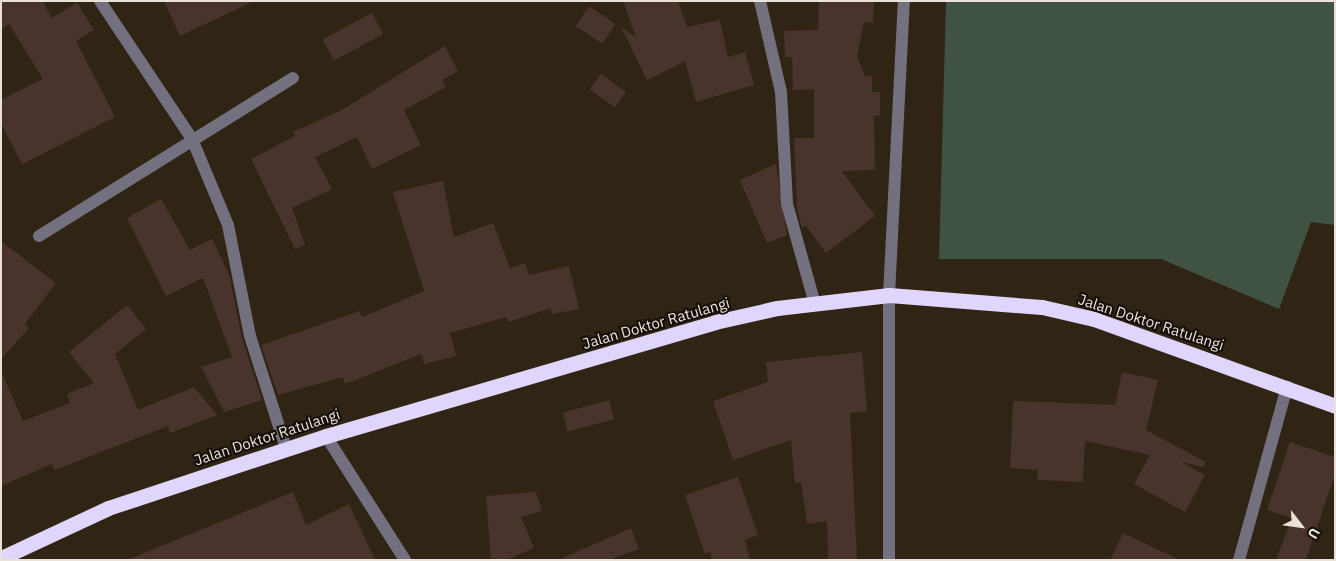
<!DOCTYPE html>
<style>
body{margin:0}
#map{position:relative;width:1336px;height:561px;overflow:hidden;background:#302414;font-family:"IBM Plex Sans",sans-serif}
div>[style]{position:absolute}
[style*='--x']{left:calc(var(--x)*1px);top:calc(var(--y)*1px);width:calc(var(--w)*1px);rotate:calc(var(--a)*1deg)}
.green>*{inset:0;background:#405241}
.building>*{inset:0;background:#48342c;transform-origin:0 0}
.minor>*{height:12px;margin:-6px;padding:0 6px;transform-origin:6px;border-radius:6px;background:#73707f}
.highway>*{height:15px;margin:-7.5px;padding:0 7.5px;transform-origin:7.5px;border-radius:7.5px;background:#e0d6fc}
span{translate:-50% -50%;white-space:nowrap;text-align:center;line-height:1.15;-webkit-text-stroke:4px #140f08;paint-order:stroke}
.street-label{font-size:15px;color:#eae2d8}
.frame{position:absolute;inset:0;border:2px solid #eae2d8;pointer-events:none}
.north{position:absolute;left:1276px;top:501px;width:50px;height:50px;-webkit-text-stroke:4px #140f08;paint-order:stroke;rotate:120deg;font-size:14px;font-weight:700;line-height:20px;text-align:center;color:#eae2d8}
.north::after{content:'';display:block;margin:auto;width:18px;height:22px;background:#eae2d8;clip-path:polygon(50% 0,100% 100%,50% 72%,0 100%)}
</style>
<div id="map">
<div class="green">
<i style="clip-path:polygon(946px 1px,1335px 1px,1335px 225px,1311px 222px,1279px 309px,1161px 259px,939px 259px)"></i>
</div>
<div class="building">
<i style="clip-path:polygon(1px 1px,42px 1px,52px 18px,77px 3px,94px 30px,76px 41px,115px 117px,22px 164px,1px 123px,1px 100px,43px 79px,9px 24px,1px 29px)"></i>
<i style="clip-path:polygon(164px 1px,254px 1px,180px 36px)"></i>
<i style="clip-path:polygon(623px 1px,678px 1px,687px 27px,720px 20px,728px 57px,745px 52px,754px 85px,696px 102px,685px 61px,647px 80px,621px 27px,636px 37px)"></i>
<i style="clip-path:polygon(819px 1px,874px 1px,873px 23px,864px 22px,857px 56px,865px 76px,872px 76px,872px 92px,880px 92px,880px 115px,874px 116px,875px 170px,842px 171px,875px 216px,826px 253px,806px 226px,802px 228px,797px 208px,794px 138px,814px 138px,814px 89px,793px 90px,792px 57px,785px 57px,784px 31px,818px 30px)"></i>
<i style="left:589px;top:6px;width:32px;height:24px;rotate:34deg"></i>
<i style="left:372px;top:13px;width:24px;height:56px;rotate:62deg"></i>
<i style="clip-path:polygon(445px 46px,458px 71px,442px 80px,446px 87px,404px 110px,421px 145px,372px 169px,357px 137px,315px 157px,332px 189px,292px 208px,305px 245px,295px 249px,251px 159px,295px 136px,293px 132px,342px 110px)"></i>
<i style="left:601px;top:74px;width:31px;height:19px;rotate:36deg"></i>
<i style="clip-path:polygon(776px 164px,787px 235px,767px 243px,740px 180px)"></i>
<i style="clip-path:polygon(443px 181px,454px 237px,493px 223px,510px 268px,525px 263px,529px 275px,569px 266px,579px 309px,552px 314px,551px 308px,508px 322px,506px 317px,450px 333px,456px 356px,424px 364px,421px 354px,345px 384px,343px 377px,278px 395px,261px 345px,360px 311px,362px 317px,424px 291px,393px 192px)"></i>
<i style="clip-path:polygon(161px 199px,190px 250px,212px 239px,229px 274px,242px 338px,262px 400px,224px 412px,201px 367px,232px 357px,203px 278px,166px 296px,127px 218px)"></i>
<i style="clip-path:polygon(1px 241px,56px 283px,25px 324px,29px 328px,1px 359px)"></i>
<i style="clip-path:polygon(127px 305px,146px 329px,115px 354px,138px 410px,194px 387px,217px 415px,170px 433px,168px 426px,55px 470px,52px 464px,1px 486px,1px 371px,23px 421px,70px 403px,67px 394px,94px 383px,69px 352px)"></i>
<i style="clip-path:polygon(862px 352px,867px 411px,850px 413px,857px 560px,828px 560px,827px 521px,807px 524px,801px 482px,795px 483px,791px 440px,733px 460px,713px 401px,768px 382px,766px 362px)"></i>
<i style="clip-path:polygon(1122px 372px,1158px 380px,1146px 430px,1206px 462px,1204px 467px,1181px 462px,1205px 475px,1185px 512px,1134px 484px,1150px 455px,1085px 441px,1083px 482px,1037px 480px,1038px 470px,1010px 468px,1013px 401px,1115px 405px)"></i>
<i style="left:609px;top:400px;width:20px;height:48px;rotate:75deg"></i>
<i style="clip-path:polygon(1290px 442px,1335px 457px,1335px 474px,1306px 560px,1276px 560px,1292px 518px,1267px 510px)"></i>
<i style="clip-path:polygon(738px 477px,758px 535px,745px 540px,750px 560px,712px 560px,710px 552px,705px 554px,685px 495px)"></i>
<i style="clip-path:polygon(293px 492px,306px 525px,349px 504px,375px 560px,127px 560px)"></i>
<i style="clip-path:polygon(536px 492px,542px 511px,521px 517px,534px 548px,506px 560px,491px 560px,486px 496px)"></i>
<i style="clip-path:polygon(631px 528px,639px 549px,609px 560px,558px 560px)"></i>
<i style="clip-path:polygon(1123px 533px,1180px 560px,1110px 560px)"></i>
</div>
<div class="minor">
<i style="--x:100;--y:1;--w:166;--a:56.3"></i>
<i style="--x:192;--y:139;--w:93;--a:67.3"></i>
<i style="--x:228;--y:225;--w:113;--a:78.8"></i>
<i style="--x:250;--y:336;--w:118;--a:72.2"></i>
<i style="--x:760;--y:1;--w:93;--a:77"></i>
<i style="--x:781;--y:92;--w:112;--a:86.9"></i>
<i style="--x:787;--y:204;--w:104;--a:74.4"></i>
<i style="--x:39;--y:236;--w:299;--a:-31.9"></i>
<i style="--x:326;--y:436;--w:147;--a:57.5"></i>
<i style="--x:889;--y:560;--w:265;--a:-90"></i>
<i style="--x:889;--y:295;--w:294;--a:-87.1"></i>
<i style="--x:1239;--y:560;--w:180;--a:-74.5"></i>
</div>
<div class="highway">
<i style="--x:1;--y:558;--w:118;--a:-25"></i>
<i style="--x:108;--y:508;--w:230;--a:-18.3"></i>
<i style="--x:326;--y:436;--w:405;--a:-16.3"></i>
<i style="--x:715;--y:322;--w:64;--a:-12.7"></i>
<i style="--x:777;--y:308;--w:113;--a:-6.6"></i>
<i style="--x:889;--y:295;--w:153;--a:4.5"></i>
<i style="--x:1042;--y:307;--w:53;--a:13"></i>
<i style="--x:1094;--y:319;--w:256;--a:19.8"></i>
</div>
<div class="street-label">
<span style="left:1151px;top:322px;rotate:18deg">Jalan Doktor Ratulangi</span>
<span style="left:656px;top:323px;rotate:-16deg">Jalan Doktor Ratulangi</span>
<span style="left:267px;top:437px;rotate:-18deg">Jalan Doktor Ratulangi</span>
</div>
<div class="frame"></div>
<div class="north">U</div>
</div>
